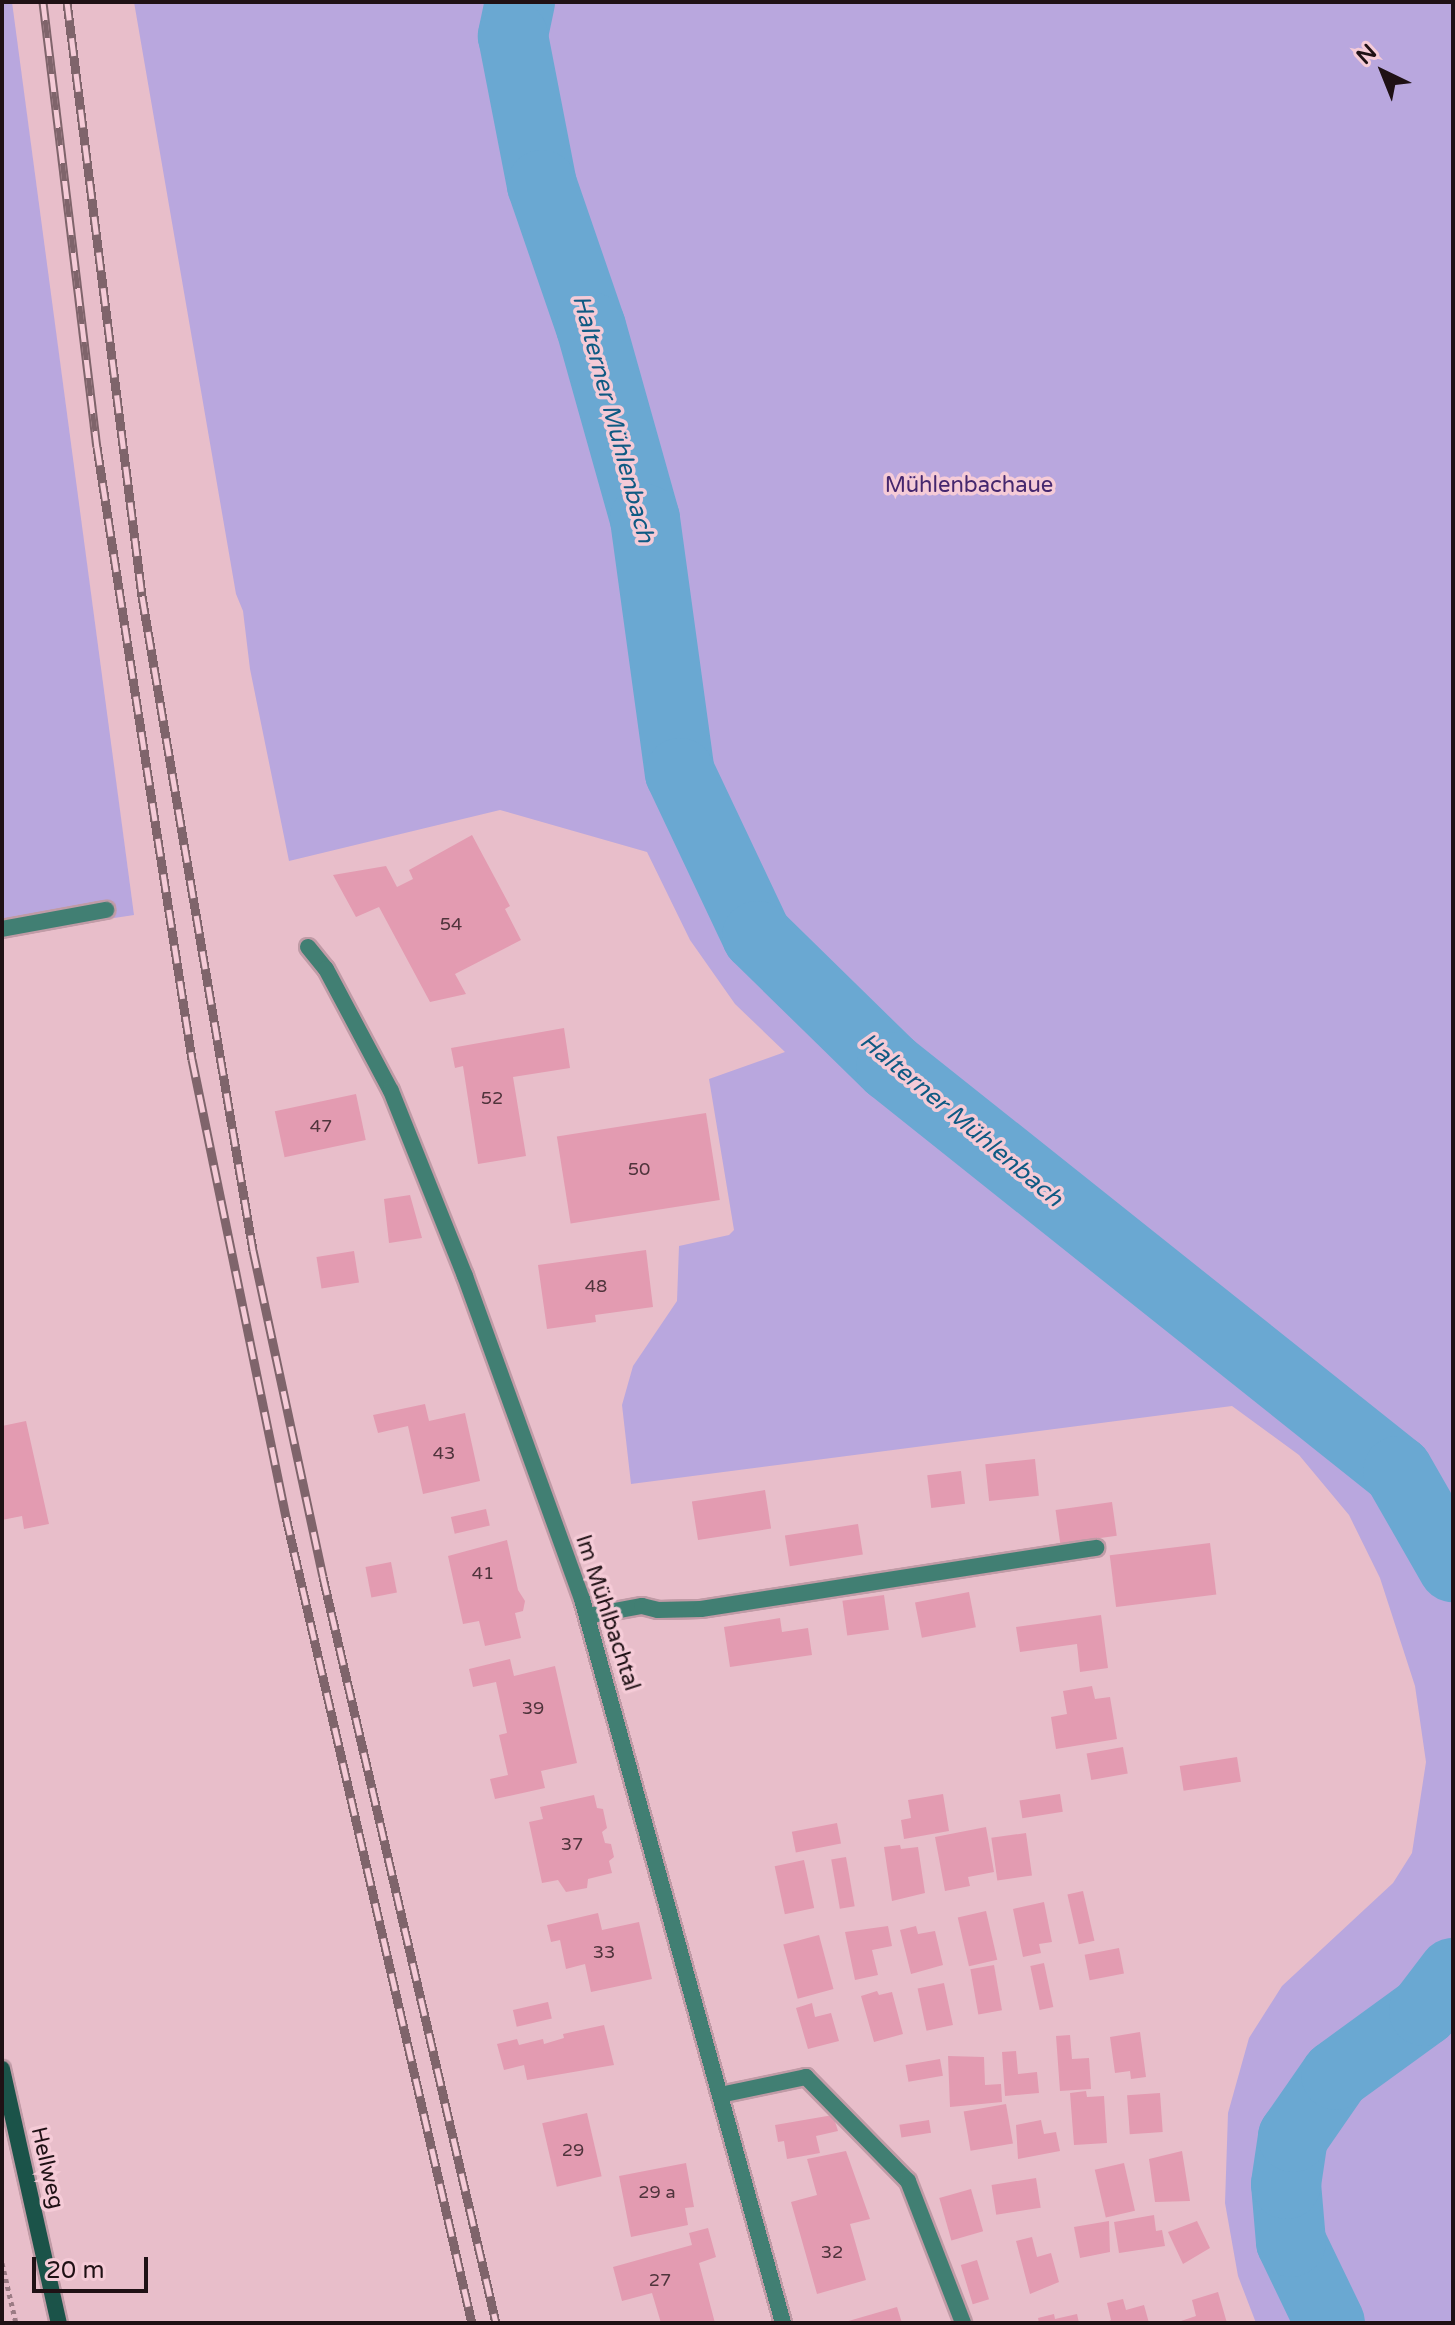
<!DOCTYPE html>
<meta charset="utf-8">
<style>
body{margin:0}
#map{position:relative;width:1455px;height:2325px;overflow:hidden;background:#e8beca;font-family:"Varela Round",sans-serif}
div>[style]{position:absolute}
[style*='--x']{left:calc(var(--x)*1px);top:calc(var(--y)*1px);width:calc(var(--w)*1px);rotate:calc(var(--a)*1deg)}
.green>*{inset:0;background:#b9a7de}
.river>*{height:70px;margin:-35px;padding:0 35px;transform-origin:35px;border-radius:35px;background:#6aa8d2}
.building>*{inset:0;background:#e39bb1;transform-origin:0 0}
.path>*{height:5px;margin-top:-2.5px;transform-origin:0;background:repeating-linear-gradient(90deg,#9b7b84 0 4px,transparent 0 8px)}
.roads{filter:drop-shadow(2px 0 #c09ba6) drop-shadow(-2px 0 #c09ba6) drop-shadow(0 2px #c09ba6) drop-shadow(0 -2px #c09ba6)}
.lane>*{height:16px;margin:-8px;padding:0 8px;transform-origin:8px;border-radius:8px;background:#417f73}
.street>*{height:16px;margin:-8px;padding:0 8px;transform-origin:8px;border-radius:8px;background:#417f73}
.secondary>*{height:16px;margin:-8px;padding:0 8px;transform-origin:8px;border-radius:8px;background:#1b5349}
.rail>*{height:9px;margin-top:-4.5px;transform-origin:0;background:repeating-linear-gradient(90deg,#f5cbd7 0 18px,#7f646b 0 36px);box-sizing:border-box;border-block:2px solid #7f646b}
span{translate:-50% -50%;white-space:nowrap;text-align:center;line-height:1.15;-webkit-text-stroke:7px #f5cbd7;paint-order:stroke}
.number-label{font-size:18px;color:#50343c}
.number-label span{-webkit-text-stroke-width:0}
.park-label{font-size:22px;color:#45276e}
.street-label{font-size:22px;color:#1f1115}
.water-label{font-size:24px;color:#0f5a83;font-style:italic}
.frame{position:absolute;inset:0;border:4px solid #1f1115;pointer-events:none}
.north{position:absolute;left:1343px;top:32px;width:80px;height:80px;-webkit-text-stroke:6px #f5cbd7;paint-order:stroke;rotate:317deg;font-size:22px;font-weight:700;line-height:32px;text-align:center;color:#1f1115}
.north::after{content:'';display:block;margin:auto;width:28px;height:36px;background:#1f1115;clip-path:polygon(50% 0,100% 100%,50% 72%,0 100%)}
.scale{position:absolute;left:32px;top:2257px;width:116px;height:36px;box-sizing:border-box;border:4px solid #1f1115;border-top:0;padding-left:10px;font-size:24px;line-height:28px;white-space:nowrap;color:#1f1115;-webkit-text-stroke:6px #f5cbd7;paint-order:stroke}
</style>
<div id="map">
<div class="green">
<i style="clip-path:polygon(2px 2px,12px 2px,134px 915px,2px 935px)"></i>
<i style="clip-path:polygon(134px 2px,1453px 2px,1453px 2323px,1256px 2323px,1238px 2276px,1225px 2203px,1228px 2113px,1249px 2038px,1282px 1986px,1393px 1883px,1412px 1853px,1426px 1762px,1415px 1686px,1380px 1578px,1349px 1515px,1299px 1455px,1232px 1406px,631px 1484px,622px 1405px,633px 1366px,677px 1301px,679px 1246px,729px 1235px,734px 1230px,709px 1079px,785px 1052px,735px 1004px,690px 940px,647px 852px,500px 810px,289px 861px,250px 669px,243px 611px,236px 594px)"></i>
</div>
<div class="river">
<i style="--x:520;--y:2;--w:35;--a:102"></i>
<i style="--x:513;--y:36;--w:152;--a:79"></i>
<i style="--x:542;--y:185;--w:150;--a:71"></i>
<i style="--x:591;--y:327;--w:199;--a:74.3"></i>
<i style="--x:645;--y:519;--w:256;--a:82.2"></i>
<i style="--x:680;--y:773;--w:180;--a:64.7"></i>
<i style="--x:757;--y:936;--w:187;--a:44.4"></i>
<i style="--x:891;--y:1067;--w:648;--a:38.55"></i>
<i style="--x:1398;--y:1471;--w:111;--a:60.2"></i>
<i style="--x:1330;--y:2323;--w:90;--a:-115.7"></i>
<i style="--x:1291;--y:2242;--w:58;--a:-94.9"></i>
<i style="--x:1286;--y:2184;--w:48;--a:-81.5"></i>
<i style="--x:1293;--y:2137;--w:75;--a:-55.3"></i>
<i style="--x:1336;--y:2075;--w:109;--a:-36"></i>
<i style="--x:1424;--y:2011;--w:48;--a:-52.7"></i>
</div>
<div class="building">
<i style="clip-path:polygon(472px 835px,510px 906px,505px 909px,521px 940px,455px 974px,466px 994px,430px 1002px,379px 907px,356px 917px,333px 875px,386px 866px,397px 887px,413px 879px,409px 870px)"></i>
<i style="clip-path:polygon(564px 1028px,570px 1068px,513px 1077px,526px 1156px,478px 1164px,463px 1066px,455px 1068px,451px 1048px)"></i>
<i style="left:356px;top:1094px;width:47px;height:83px;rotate:78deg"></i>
<i style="left:706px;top:1113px;width:88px;height:151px;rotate:81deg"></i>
<i style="clip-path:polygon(410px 1195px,422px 1238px,389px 1243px,384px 1199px)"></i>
<i style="clip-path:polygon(646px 1250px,653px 1307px,595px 1315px,596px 1322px,547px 1329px,538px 1265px)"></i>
<i style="left:354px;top:1251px;width:32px;height:38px;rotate:81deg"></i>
<i style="clip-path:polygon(425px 1404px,429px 1421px,465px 1413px,480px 1481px,423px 1494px,408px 1426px,378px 1433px,373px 1415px)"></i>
<i style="clip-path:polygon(26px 1421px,49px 1524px,24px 1529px,22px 1516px,2px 1520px,2px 1426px)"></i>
<i style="left:1035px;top:1459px;width:37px;height:50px;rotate:84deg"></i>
<i style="left:961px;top:1471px;width:33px;height:34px;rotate:83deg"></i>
<i style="left:765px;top:1490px;width:39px;height:74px;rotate:81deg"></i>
<i style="left:1112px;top:1502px;width:34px;height:57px;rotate:82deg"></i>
<i style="left:486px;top:1509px;width:17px;height:36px;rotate:77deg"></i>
<i style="left:858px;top:1524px;width:31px;height:74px;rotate:81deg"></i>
<i style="clip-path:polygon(507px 1540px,518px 1590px,525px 1601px,523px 1611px,515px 1613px,521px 1638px,485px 1646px,479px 1621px,463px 1624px,448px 1556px)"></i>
<i style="left:1210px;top:1543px;width:52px;height:101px;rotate:83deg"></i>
<i style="left:391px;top:1562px;width:31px;height:26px;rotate:79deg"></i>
<i style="left:969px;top:1592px;width:36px;height:55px;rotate:79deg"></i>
<i style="left:884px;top:1595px;width:35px;height:42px;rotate:82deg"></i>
<i style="clip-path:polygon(1101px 1615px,1108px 1668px,1080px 1672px,1077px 1644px,1020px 1652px,1016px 1627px)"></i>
<i style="clip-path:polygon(780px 1618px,782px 1632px,808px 1628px,812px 1655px,730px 1667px,724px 1627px)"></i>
<i style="clip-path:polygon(510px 1659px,514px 1676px,555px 1666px,577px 1763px,541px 1771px,545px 1788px,495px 1799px,490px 1779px,508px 1775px,499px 1735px,507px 1733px,496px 1682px,473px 1687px,469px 1669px)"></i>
<i style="clip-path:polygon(1092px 1686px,1095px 1699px,1110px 1697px,1117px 1739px,1056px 1749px,1051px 1717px,1067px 1714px,1063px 1691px)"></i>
<i style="left:1123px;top:1747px;width:27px;height:37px;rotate:80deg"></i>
<i style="left:1237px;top:1757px;width:25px;height:58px;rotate:81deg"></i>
<i style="clip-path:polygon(943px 1794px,949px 1831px,904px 1839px,901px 1820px,911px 1818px,908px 1800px)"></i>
<i style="left:1060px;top:1794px;width:18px;height:41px;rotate:81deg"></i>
<i style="clip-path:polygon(594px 1795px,597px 1808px,603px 1809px,607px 1828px,602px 1832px,605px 1843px,611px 1844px,614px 1857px,609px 1861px,612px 1873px,588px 1879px,587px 1888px,566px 1892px,558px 1880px,542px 1883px,529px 1822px,543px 1819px,540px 1807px)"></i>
<i style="left:837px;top:1823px;width:21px;height:46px;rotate:79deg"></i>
<i style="clip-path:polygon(986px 1827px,994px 1872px,968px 1877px,970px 1886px,945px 1891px,935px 1837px)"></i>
<i style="left:1026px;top:1833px;width:43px;height:35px;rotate:82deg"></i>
<i style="clip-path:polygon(900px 1845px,901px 1849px,918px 1847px,925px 1893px,892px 1901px,884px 1847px)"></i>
<i style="left:846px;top:1857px;width:50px;height:15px;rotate:80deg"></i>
<i style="left:804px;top:1860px;width:49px;height:30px;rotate:78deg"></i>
<i style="left:1083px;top:1891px;width:51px;height:16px;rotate:77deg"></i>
<i style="clip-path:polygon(1044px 1902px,1052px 1942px,1039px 1944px,1041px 1953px,1023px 1957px,1013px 1909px)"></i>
<i style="left:986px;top:1911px;width:50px;height:29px;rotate:77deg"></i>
<i style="clip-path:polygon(598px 1913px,602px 1930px,639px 1922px,652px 1979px,591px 1992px,585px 1964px,566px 1969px,560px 1940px,551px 1942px,547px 1925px)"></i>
<i style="clip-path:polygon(888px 1926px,892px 1946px,872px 1950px,878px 1975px,855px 1980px,845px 1932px)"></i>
<i style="clip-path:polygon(916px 1926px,918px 1934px,935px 1931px,943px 1965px,911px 1974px,900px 1930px)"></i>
<i style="left:819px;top:1935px;width:56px;height:37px;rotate:75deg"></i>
<i style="left:1119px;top:1948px;width:26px;height:35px;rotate:79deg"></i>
<i style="left:1044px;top:1963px;width:45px;height:14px;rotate:78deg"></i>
<i style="left:994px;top:1965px;width:46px;height:24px;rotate:80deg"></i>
<i style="left:944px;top:1983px;width:43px;height:27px;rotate:78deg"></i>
<i style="clip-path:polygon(877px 1991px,879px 1995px,892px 1992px,903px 2034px,874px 2042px,861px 1996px)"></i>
<i style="left:548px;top:2002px;width:17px;height:36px;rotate:77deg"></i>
<i style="clip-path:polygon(812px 2003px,815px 2017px,831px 2013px,839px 2041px,808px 2049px,796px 2008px)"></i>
<i style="clip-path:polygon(604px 2025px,614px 2065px,527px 2080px,524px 2065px,504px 2070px,497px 2044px,517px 2039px,519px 2045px,543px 2039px,544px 2044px,564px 2038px,563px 2034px)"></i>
<i style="clip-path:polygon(1140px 2032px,1146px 2077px,1131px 2079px,1130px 2071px,1115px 2073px,1110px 2037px)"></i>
<i style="clip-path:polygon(1070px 2035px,1072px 2059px,1089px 2058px,1091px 2089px,1060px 2091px,1056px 2036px)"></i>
<i style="clip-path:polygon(1016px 2051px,1018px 2074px,1037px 2072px,1039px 2093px,1005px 2096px,1002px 2052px)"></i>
<i style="clip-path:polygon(948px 2056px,984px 2057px,985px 2085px,1001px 2084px,1002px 2102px,950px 2107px)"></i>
<i style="left:940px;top:2059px;width:17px;height:35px;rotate:80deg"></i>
<i style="clip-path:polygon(1086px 2091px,1087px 2097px,1104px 2096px,1107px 2143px,1074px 2145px,1070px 2093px)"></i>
<i style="left:1160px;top:2093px;width:39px;height:33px;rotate:86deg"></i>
<i style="left:1006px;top:2104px;width:40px;height:43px;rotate:80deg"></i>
<i style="left:587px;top:2113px;width:65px;height:46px;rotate:77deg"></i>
<i style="clip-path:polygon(833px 2115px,838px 2131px,816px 2136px,820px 2153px,787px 2159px,784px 2141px,778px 2142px,775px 2125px)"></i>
<i style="left:929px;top:2120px;width:13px;height:30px;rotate:81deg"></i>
<i style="clip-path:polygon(1041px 2120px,1044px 2134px,1056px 2132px,1060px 2151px,1018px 2159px,1016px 2125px)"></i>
<i style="clip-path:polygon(846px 2151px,870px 2219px,850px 2224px,866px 2280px,817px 2294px,791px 2202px,817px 2195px,807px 2159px)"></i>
<i style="clip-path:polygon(1182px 2151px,1190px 2201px,1155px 2202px,1149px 2159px)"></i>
<i style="clip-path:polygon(686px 2163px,694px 2207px,685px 2208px,688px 2225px,631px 2237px,619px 2176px)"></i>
<i style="left:1124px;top:2163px;width:49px;height:30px;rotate:77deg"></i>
<i style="left:1036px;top:2178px;width:30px;height:45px;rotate:81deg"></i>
<i style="left:971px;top:2189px;width:44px;height:33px;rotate:74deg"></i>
<i style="clip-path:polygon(1154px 2215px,1156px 2231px,1162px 2230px,1165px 2246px,1119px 2253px,1114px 2222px)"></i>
<i style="clip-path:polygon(1109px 2221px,1110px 2252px,1080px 2258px,1074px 2227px)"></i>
<i style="clip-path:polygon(1197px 2221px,1210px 2248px,1183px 2264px,1168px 2232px)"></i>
<i style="clip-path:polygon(708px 2228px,716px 2257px,699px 2263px,715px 2323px,661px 2323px,652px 2293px,622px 2301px,613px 2267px,692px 2245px,689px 2233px)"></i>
<i style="clip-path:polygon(1032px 2237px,1037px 2257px,1051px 2253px,1059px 2282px,1030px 2294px,1016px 2241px)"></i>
<i style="left:977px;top:2260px;width:41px;height:17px;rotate:73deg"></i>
<i style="clip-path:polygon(1218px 2292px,1227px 2323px,1175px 2323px,1196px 2316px,1192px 2300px)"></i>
<i style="clip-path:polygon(1123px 2299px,1126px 2310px,1144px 2305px,1149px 2323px,1106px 2323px,1111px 2320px,1107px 2303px)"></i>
<i style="clip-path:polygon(897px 2307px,902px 2323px,845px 2323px,845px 2322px)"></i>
<i style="clip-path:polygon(1054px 2314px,1055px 2319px,1077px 2314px,1079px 2323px,1039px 2323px,1038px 2318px)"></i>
</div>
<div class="path">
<i style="--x:2;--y:2263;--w:62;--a:76.9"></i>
</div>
<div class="roads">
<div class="lane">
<i style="--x:2;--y:929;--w:106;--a:-10.4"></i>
<i style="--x:587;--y:1616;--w:56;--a:-10.3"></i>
<i style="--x:642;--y:1606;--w:16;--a:14"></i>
<i style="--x:658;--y:1610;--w:43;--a:-1.3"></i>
<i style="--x:701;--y:1609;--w:400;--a:-8.8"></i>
<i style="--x:720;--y:2095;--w:88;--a:-11.8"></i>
<i style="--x:806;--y:2077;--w:146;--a:45.6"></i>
<i style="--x:908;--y:2181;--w:152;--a:68.8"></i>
</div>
<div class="street">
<i style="--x:308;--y:947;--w:28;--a:51"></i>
<i style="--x:326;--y:969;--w:138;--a:62"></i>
<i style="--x:391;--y:1091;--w:199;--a:68.2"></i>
<i style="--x:465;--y:1276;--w:344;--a:70.1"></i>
<i style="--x:582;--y:1599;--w:751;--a:74.48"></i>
</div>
<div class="secondary">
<i style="--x:2;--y:2069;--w:260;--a:77.4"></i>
</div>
</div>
<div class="rail">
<i style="--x:43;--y:2;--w:448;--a:83.1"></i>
<i style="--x:97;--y:447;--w:619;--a:81.18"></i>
<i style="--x:192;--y:1059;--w:468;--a:78.4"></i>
<i style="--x:286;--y:1517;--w:827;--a:77.01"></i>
<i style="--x:67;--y:2;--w:599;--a:82.8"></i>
<i style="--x:142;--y:596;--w:663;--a:80.37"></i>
<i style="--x:253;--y:1250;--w:334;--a:77.9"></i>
<i style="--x:323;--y:1577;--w:766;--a:76.94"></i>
</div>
<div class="number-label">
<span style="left:451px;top:924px">54</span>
<span style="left:492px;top:1098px">52</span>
<span style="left:321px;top:1126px">47</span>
<span style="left:639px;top:1169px">50</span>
<span style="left:596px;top:1286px">48</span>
<span style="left:444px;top:1453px">43</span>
<span style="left:483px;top:1573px">41</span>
<span style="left:533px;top:1708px">39</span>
<span style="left:572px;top:1844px">37</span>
<span style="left:604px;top:1952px">33</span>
<span style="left:573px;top:2150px">29</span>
<span style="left:657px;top:2192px">29 a</span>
<span style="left:832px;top:2252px">32</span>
<span style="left:660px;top:2280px">27</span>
</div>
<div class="park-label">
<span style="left:969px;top:486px">Mühlenbachaue</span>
</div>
<div class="street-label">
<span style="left:607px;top:1613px;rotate:72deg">Im Mühlbachtal</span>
<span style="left:47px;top:2168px;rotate:77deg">Hellweg</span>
</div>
<div class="water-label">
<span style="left:613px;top:419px;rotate:75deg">Halterner Mühlenbach</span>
<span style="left:961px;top:1120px;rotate:40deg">Halterner Mühlenbach</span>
</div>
<div class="frame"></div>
<div class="north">N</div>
<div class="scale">20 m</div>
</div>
